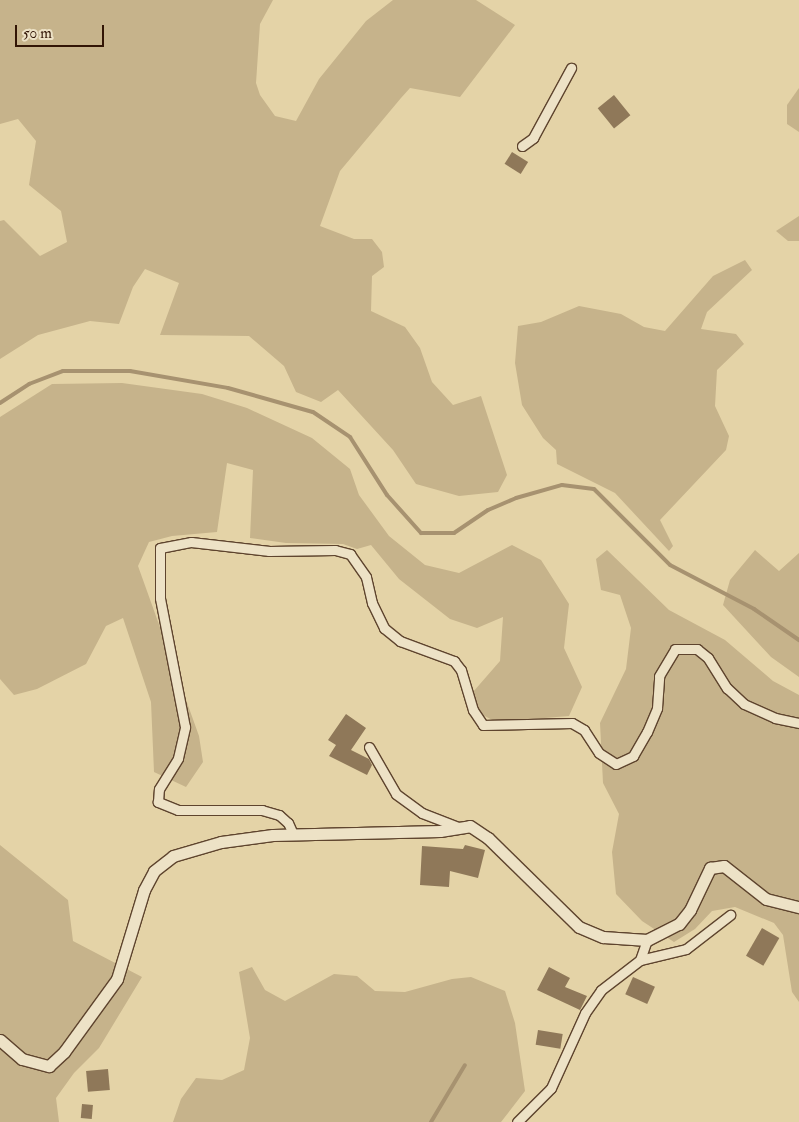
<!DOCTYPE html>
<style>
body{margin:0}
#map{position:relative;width:799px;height:1122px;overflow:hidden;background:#e4d3a7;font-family:"IM FELL Double Pica",serif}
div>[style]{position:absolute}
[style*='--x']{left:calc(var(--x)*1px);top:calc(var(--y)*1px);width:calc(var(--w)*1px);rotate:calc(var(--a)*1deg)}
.green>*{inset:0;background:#c6b38b}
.stream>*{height:4px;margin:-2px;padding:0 2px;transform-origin:2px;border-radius:2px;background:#a79270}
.building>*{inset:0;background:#8f7859;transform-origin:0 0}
.roads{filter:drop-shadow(1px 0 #5e442e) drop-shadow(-1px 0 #5e442e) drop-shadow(0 1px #5e442e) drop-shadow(0 -1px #5e442e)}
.minor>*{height:9px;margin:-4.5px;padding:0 4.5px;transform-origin:4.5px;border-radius:4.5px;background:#ede2c6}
.tertiary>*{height:11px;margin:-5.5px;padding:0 5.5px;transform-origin:5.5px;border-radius:5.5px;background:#ede2c6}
span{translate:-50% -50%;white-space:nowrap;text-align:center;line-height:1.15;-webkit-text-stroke:5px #ede2c6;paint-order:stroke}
.scale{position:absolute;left:15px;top:25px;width:89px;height:22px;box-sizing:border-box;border:2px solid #321505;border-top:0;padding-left:6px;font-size:15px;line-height:18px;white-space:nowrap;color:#321505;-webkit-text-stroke:4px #ede2c6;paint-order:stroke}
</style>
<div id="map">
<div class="green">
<i style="clip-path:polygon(0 0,273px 0,260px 24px,256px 83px,260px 95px,275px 116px,296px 121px,319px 79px,366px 21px,393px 0,476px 0,515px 25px,460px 97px,410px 88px,401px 98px,340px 171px,320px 226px,354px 239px,372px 239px,382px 252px,384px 267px,372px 276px,371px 311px,405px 327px,420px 348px,432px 382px,453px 405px,481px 396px,507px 475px,498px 492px,459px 496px,416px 484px,393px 450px,338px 390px,321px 402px,296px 392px,284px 366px,249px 336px,160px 335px,179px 283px,145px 269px,133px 287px,119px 324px,90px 321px,38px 335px,0 359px,0 221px,4px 220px,40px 256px,67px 242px,61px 211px,29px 185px,36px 141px,18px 119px,0 124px)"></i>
<i style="clip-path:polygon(799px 88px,799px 132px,787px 124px,787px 105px)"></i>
<i style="clip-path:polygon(799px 216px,799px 241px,788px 241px,776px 231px)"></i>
<i style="clip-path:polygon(745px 260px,752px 270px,707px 312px,701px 329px,736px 334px,744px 344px,717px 370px,715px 406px,729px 436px,726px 450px,660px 520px,673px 546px,669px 551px,615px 493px,557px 464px,556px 450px,543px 438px,522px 405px,515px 363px,518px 326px,541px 322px,579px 306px,621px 314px,644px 327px,665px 331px,713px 276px)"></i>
<i style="clip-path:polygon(122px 383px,202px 394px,247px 408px,312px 438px,350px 469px,359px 495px,389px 536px,425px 565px,459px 573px,512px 545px,541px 560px,569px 604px,564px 648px,582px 687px,569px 716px,496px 722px,481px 714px,473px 692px,500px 661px,503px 617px,477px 628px,450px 619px,399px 579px,371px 545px,357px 549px,343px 544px,286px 543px,250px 538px,253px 470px,227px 463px,217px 532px,172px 536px,149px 542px,138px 566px,199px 736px,203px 762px,186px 787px,154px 772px,151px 702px,123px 618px,106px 626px,86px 664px,37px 689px,14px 695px,0 679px,0 417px,52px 384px)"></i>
<i style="clip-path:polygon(607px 550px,669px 610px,725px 640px,773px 681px,799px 695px,799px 1002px,792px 992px,783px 935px,774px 923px,735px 907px,712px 911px,695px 929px,674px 942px,642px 921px,616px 894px,612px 852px,619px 814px,603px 783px,600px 723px,626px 669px,631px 628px,620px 595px,601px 590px,596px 559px)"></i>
<i style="clip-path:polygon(755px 550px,779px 571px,799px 553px,799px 677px,771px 657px,723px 605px,730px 580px)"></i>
<i style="clip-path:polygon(0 845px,68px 900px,73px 941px,142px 977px,99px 1048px,74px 1073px,56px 1098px,59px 1122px,0 1122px)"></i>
<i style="clip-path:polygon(252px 967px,265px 990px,285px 1001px,334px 974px,357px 976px,375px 991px,405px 992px,452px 979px,471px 977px,505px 991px,515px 1023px,525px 1091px,501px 1122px,173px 1122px,181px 1099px,196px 1078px,222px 1080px,244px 1070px,250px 1038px,239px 972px)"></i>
</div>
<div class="stream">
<i style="--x:0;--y:403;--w:35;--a:-33"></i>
<i style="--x:29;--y:384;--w:36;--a:-21"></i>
<i style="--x:63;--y:371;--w:67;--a:0"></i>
<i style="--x:130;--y:371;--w:99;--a:9.8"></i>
<i style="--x:228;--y:388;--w:88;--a:15.8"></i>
<i style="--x:313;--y:412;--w:45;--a:34"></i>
<i style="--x:350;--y:437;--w:69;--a:57.5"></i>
<i style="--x:387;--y:495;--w:51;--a:48.2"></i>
<i style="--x:421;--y:533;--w:33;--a:0"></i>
<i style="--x:454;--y:533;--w:41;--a:-34.1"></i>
<i style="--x:488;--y:510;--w:30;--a:-23"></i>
<i style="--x:516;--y:498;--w:48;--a:-15.8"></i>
<i style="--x:562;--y:485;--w:32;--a:7"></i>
<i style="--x:594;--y:489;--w:107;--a:45"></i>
<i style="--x:670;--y:565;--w:95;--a:27.6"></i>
<i style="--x:754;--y:609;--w:55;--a:34.6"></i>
<i style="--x:431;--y:1122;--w:66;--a:-59.2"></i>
</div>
<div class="building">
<i style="left:614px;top:95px;width:26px;height:21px;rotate:51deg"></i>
<i style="left:512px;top:152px;width:19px;height:14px;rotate:32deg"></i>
<i style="clip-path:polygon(346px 714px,366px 728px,351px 750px,369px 759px,372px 765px,367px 775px,329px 756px,336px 745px,328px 740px)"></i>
<i style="clip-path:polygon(465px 845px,485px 850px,478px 878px,450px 871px,449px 887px,420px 885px,422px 846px,463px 849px)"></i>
<i style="left:762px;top:928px;width:20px;height:32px;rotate:30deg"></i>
<i style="clip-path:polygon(549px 967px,570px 978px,565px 987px,587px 996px,580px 1010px,537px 990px)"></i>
<i style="left:633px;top:977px;width:24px;height:19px;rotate:24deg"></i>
<i style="left:538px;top:1030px;width:25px;height:15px;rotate:9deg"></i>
<i style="left:108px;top:1069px;width:21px;height:22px;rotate:85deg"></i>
<i style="left:82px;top:1104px;width:11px;height:14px;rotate:5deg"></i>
</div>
<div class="roads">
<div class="minor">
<i style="--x:522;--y:146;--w:14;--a:-36"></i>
<i style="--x:533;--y:138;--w:80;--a:-61.5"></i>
<i style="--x:369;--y:747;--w:54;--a:60.1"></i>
<i style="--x:396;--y:794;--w:32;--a:36"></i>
<i style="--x:422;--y:813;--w:40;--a:21"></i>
<i style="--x:293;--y:834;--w:12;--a:-114"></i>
<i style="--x:288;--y:823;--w:12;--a:-138"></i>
<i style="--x:279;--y:815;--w:18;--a:-164"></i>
<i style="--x:262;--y:810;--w:84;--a:180"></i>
<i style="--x:178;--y:810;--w:22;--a:-158"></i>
<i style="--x:158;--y:802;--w:13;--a:-86"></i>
<i style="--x:159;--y:789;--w:36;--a:-58"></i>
<i style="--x:178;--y:758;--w:32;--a:-77"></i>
<i style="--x:185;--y:727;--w:131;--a:-101"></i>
<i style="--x:160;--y:598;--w:50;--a:-90"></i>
<i style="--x:160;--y:548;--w:32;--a:-11"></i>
<i style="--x:191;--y:542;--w:79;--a:6.6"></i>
<i style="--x:269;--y:551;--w:66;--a:-0.9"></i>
<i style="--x:335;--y:550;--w:16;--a:15"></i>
<i style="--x:350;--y:554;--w:28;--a:55"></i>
<i style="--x:366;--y:577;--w:27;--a:77"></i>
<i style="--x:372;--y:603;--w:28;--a:64"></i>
<i style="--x:384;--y:628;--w:21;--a:39"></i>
<i style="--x:400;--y:641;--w:58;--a:20.3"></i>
<i style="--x:454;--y:661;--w:11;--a:52"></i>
<i style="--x:461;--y:670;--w:42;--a:73.3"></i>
<i style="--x:473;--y:710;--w:18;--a:56"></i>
<i style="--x:483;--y:725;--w:89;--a:-1.3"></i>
<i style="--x:572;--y:723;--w:14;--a:30"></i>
<i style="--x:584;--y:730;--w:27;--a:57"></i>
<i style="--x:599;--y:753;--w:20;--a:33"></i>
<i style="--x:616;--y:764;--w:19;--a:-25"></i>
<i style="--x:633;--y:756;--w:28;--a:-60"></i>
<i style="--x:647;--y:732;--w:26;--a:-67"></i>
<i style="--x:657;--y:708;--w:32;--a:-86"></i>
<i style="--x:659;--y:676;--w:31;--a:-59"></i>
<i style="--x:675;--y:649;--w:22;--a:0"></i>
<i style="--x:697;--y:649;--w:14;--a:39"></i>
<i style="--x:708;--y:658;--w:36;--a:58"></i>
<i style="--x:727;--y:688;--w:23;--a:43"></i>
<i style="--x:744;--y:704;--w:34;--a:24"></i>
<i style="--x:775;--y:718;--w:25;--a:12"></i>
<i style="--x:640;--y:960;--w:47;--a:-13.4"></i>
<i style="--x:686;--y:949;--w:56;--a:-37.7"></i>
<i style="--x:517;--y:1122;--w:48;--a:-45"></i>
<i style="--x:551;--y:1088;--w:82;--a:-65.6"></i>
<i style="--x:585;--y:1013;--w:28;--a:-55"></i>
<i style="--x:601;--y:990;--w:49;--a:-37.6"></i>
<i style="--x:640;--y:960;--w:21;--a:-71"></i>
</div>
<div class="tertiary">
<i style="--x:0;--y:1040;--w:29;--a:41"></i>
<i style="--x:22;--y:1059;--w:28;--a:15"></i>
<i style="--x:49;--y:1066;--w:21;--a:-43"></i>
<i style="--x:64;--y:1052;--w:90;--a:-54"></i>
<i style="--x:117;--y:979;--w:93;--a:-73.1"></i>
<i style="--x:144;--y:890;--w:21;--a:-62"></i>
<i style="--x:154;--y:871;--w:24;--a:-38"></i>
<i style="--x:173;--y:856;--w:50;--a:-16.3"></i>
<i style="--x:221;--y:842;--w:52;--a:-7.7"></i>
<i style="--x:273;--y:835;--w:167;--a:-1.4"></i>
<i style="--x:440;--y:831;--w:30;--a:-9"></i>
<i style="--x:470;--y:826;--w:22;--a:34"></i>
<i style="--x:488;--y:838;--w:127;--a:44.4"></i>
<i style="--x:579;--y:927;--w:26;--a:23"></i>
<i style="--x:603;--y:937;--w:44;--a:3.9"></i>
<i style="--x:647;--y:940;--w:36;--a:-27"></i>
<i style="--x:679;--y:924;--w:18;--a:-52"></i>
<i style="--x:690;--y:910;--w:47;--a:-64.5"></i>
<i style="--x:710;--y:868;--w:14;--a:-8"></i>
<i style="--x:724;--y:866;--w:53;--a:38.2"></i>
<i style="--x:766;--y:899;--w:34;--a:14"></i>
</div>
</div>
<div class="scale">50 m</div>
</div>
